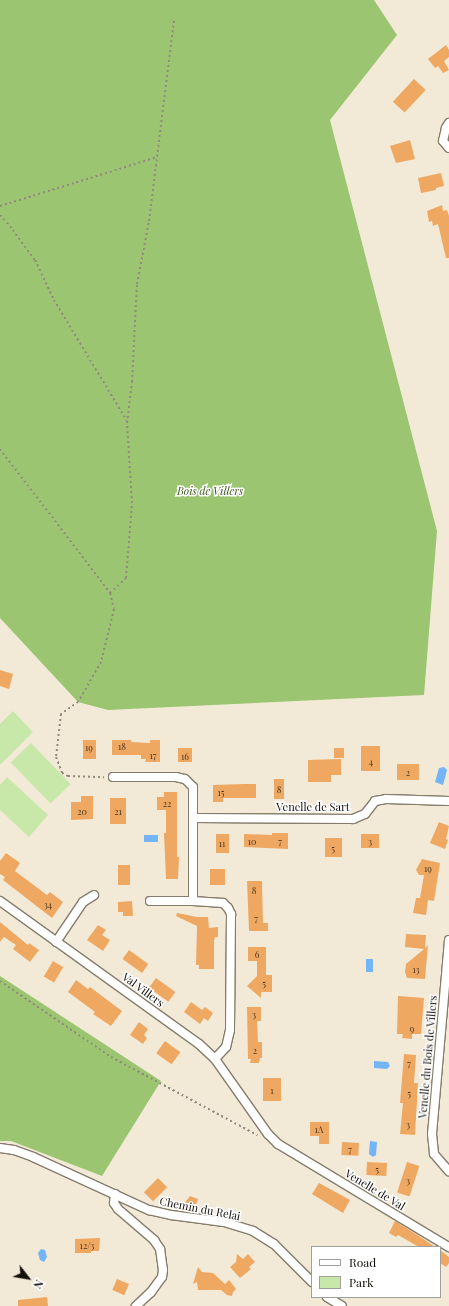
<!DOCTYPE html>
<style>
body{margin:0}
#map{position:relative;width:449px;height:1306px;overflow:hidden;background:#f2ead7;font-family:"Playfair Display",serif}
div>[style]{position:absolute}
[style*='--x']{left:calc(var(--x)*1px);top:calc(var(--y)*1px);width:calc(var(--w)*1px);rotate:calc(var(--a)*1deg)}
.green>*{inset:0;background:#c8e8a9;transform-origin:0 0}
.forest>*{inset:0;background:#9cc571}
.water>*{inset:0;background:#74b4f9;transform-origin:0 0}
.building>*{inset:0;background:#efa862;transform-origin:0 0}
.path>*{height:2px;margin-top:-1px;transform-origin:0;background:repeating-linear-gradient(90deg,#908a7d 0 2px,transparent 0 5px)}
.roads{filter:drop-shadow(1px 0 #857d6c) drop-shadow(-1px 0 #857d6c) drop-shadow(0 1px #857d6c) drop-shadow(0 -1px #857d6c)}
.minor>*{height:8px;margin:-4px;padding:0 4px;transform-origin:4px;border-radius:4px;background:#fff}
span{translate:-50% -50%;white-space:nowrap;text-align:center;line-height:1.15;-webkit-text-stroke:3px #fff;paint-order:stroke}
.number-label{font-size:9px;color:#49351f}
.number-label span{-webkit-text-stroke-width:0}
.park-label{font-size:11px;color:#3d571c;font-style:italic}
.street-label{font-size:11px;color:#120f09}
.legend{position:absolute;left:311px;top:1246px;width:130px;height:52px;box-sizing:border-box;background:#fff;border:1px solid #a09f9d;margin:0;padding:5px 7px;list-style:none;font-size:12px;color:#120f09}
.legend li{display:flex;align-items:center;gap:8px;height:20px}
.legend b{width:20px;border:1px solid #a09f9d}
.north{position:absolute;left:8px;top:1258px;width:40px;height:40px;-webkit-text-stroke:3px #fff;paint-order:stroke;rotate:121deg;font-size:11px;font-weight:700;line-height:16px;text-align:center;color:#120f09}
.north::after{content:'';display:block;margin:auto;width:14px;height:18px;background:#120f09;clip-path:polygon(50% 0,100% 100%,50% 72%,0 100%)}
</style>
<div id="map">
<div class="green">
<i style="clip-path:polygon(13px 711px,33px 732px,0 765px,0 724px)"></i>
<i style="left:31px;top:743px;width:57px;height:28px;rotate:46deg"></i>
<i style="clip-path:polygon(7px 777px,48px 815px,29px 837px,0 810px,0 785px)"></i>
</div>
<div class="forest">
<i style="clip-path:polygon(0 0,374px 0,397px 35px,330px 120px,437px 531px,424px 695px,108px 710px,78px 702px,0 618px)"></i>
<i style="clip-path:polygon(0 976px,161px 1081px,102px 1176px,11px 1141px,0 1141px)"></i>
</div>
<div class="water">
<i style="clip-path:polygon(444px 767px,447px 770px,443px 785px,435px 782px,439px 768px)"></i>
<i style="left:144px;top:835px;width:14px;height:7px"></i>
<i style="left:366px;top:959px;width:7px;height:13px"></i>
<i style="clip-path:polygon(374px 1061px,388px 1062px,390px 1066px,387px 1069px,374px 1068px)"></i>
<i style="clip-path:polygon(370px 1141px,377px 1142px,376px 1155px,373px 1157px,369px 1154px)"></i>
<i style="clip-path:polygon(41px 1249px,45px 1250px,47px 1257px,44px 1262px,40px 1260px,38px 1253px)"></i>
</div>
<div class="building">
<i style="clip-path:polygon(446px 45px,449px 50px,449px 57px,444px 61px,449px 70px,443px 73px,438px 66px,435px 68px,428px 59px)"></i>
<i style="left:414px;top:79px;width:16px;height:31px;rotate:43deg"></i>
<i style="clip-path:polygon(410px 140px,415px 159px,396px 163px,390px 146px)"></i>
<i style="clip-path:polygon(441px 173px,444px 186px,436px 188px,436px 190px,421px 193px,418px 178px)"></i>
<i style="clip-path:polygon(442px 205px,443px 211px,447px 210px,449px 216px,449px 258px,446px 258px,438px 224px,433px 226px,432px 221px,429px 222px,427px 211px)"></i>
<i style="clip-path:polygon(0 670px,13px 674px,9px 689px,0 686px)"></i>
<i style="left:83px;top:740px;width:13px;height:19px"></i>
<i style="clip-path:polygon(112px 740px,131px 740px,131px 742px,150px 743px,150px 740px,160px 740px,160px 762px,145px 762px,146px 759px,141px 759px,141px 755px,112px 755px)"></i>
<i style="left:361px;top:746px;width:19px;height:25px"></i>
<i style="left:178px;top:748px;width:14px;height:14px"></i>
<i style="left:334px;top:748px;width:10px;height:10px"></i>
<i style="clip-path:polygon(341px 759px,341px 775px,331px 775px,331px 782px,308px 782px,308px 760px)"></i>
<i style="left:397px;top:764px;width:22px;height:16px"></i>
<i style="left:274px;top:779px;width:10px;height:20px"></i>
<i style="clip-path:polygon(244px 784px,256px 784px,256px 798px,223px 798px,223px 802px,213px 802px,213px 785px)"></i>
<i style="clip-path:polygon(164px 792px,177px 792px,177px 857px,179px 857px,178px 879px,166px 879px,164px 833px,166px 833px,166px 810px,157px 810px,157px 797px,164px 797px)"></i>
<i style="clip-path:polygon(81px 796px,93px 796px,93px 819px,71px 820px,71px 802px,81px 802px)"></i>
<i style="left:110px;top:798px;width:16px;height:26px"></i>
<i style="clip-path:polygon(439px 822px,449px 826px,446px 839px,448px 840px,445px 849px,430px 843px)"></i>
<i style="clip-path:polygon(272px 833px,288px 833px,288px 849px,244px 847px,244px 834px,272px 835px)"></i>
<i style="left:216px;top:834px;width:13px;height:19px"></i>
<i style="left:361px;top:834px;width:18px;height:14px"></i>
<i style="left:325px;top:838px;width:17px;height:19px"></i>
<i style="clip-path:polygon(6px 853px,20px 863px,15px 871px,47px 895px,50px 892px,63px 902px,52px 918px,3px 880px,5px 877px,0 874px,0 861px)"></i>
<i style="clip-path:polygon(422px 859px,440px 863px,434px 901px,428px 900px,426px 915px,413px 913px,416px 898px,420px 898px,424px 875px,419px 875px,416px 870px)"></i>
<i style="left:118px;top:865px;width:12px;height:20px"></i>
<i style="left:210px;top:869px;width:15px;height:16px"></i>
<i style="clip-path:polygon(247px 881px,262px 881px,263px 923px,268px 923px,268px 931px,249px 931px)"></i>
<i style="clip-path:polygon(132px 901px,133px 916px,123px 916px,123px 912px,118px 912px,118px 902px)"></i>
<i style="clip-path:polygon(177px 913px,197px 917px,208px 917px,209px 928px,218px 927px,218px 937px,215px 937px,214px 941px,214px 969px,199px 969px,199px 965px,196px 965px,197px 926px,176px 916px)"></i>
<i style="clip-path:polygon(0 922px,28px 945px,29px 943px,39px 950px,30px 962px,13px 949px,16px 945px,4px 937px,0 942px)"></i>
<i style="clip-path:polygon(98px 925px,106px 930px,102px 935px,110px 940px,103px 951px,87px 940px)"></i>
<i style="clip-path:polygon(406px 934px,426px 935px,425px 948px,428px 945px,425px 979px,407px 978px,405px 972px,406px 964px,424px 949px,405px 947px)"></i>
<i style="clip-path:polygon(248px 947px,266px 947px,266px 975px,272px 975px,272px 992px,261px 992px,261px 998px,247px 986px,257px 976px,257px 961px,248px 961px)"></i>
<i style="left:129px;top:950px;width:24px;height:11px;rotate:36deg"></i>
<i style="left:53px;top:961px;width:12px;height:18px;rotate:31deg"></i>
<i style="left:156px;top:978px;width:24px;height:12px;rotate:36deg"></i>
<i style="clip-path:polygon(76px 980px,88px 989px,90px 987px,122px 1011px,111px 1026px,93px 1014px,95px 1012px,68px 992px)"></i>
<i style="clip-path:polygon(398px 996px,424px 998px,421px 1034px,412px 1034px,412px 1039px,402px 1038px,403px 1034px,397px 1034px)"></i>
<i style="clip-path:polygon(191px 1002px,202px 1010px,205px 1007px,213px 1013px,208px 1021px,204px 1018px,200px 1024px,184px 1012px)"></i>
<i style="clip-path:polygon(247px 1007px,261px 1007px,261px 1021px,257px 1021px,258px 1042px,262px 1042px,262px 1058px,260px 1058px,259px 1063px,250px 1063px,251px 1059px,248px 1059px)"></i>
<i style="clip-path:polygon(139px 1022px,148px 1029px,144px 1035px,147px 1038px,143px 1044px,130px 1035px)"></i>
<i style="left:165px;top:1041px;width:19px;height:15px;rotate:36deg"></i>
<i style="clip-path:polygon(404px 1054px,416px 1055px,414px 1083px,418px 1083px,415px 1135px,400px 1134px,403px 1103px,400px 1103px)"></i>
<i style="left:263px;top:1078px;width:18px;height:23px"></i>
<i style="clip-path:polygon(310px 1122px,329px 1122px,329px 1144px,319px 1144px,319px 1136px,310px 1136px)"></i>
<i style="left:342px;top:1142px;width:17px;height:13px;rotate:3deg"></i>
<i style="left:367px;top:1162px;width:20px;height:13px;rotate:3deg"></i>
<i style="left:407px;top:1162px;width:13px;height:32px;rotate:18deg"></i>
<i style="left:158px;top:1178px;width:13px;height:20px;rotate:45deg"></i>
<i style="clip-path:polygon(319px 1183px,350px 1200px,343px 1213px,312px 1194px)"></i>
<i style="clip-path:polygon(190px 1196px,198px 1199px,193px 1212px,179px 1210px)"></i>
<i style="clip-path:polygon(395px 1221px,419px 1236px,435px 1247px,419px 1247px,398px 1235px,396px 1237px,389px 1233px)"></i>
<i style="clip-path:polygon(100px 1238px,99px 1251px,91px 1251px,91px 1253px,75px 1253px,75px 1239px)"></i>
<i style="clip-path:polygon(440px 1250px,449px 1257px,449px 1263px,446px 1267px,440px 1263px)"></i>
<i style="clip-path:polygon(237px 1254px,243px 1259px,248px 1254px,255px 1262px,249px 1267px,251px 1269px,240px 1278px,230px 1267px,236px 1262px)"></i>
<i style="clip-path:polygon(198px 1267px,202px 1272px,213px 1273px,225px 1284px,229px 1280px,236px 1289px,233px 1292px,232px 1296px,227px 1295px,221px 1290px,198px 1290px,197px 1282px,193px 1284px)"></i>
<i style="left:117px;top:1279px;width:13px;height:12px;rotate:23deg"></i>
<i style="clip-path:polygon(47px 1297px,48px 1306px,18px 1306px,18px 1300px)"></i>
</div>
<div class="path">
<i style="--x:0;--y:206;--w:164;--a:-17.3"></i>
<i style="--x:0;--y:215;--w:20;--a:49"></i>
<i style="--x:13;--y:230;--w:37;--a:54"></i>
<i style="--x:35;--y:260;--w:44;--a:64.6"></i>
<i style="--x:54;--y:300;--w:141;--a:58.9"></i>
<i style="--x:0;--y:449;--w:181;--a:52.6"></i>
<i style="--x:110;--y:593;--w:16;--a:76"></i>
<i style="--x:114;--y:609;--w:55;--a:103.8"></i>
<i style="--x:101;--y:662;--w:46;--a:119.9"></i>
<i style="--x:78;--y:702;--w:21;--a:145"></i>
<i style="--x:61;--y:714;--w:43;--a:96.6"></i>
<i style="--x:56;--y:757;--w:17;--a:69"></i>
<i style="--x:62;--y:773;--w:7;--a:27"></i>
<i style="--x:68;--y:776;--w:36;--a:2"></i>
<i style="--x:110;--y:593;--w:22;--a:-43"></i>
<i style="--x:126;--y:578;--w:75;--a:-85.4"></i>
<i style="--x:132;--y:503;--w:80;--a:-93.6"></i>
<i style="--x:127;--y:423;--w:41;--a:-83"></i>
<i style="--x:132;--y:382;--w:98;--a:-87.1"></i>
<i style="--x:137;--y:284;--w:64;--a:-79.2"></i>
<i style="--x:149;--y:221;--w:202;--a:-82.9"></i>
<i style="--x:0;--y:981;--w:135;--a:34.4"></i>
<i style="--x:111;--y:1057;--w:166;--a:28.1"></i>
</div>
<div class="roads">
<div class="minor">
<i style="--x:449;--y:123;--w:6;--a:121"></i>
<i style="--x:446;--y:128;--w:13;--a:103"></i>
<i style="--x:443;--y:141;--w:9;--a:49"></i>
<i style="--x:113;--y:777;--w:63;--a:0"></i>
<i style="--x:176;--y:777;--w:9;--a:13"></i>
<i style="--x:185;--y:779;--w:11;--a:45"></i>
<i style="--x:193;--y:787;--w:114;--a:90"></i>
<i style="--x:193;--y:901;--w:30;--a:4"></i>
<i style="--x:223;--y:903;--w:7;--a:45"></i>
<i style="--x:228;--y:908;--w:7;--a:63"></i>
<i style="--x:231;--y:914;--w:116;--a:90.5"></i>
<i style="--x:230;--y:1030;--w:17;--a:103"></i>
<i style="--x:226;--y:1047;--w:16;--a:133"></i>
<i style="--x:194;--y:818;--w:159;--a:0.4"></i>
<i style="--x:353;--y:819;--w:13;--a:-23"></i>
<i style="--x:365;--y:814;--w:16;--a:-52"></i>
<i style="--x:375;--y:801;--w:11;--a:-10"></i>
<i style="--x:386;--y:799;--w:63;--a:1.8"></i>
<i style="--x:0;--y:901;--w:245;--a:35.7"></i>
<i style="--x:199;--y:1044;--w:22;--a:43"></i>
<i style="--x:215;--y:1059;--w:92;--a:54.8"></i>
<i style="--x:268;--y:1134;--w:14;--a:45"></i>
<i style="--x:278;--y:1144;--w:200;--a:31.1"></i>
<i style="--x:150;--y:901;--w:43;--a:0"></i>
<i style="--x:449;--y:940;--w:195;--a:95"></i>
<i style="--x:432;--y:1134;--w:20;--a:84"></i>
<i style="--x:434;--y:1154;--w:23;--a:49"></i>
<i style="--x:56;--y:942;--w:48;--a:-56"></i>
<i style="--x:83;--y:902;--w:13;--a:-32"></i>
<i style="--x:0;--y:1148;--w:14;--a:8"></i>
<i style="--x:14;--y:1150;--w:20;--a:20"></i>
<i style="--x:33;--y:1157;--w:128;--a:24.6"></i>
<i style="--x:149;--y:1210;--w:23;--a:13"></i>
<i style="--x:171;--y:1215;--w:53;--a:7.5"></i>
<i style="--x:224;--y:1222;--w:30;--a:17"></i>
<i style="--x:253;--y:1231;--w:25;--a:32"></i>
<i style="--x:274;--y:1244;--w:54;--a:45"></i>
<i style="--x:115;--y:1194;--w:9;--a:96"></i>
<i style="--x:114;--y:1203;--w:7;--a:56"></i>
<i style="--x:118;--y:1209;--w:48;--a:40.7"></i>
<i style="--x:154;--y:1240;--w:11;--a:56"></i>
<i style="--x:160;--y:1249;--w:21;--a:82"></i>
<i style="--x:163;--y:1270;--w:7;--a:98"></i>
<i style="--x:162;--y:1277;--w:19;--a:126"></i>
<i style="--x:151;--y:1292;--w:21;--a:137"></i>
<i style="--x:327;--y:1297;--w:17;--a:31"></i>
</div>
</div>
<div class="number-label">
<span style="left:122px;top:746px">18</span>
<span style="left:89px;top:747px">19</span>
<span style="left:153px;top:755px">17</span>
<span style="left:185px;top:756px">16</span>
<span style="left:371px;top:761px">4</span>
<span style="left:408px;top:772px">2</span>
<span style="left:279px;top:789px">8</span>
<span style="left:221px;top:792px">15</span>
<span style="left:167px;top:803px">22</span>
<span style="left:82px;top:811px">20</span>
<span style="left:118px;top:811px">21</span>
<span style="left:252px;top:841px">10</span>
<span style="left:280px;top:841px">7</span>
<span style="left:370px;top:841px">3</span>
<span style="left:222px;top:843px">11</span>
<span style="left:333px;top:848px">5</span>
<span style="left:428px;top:868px">19</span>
<span style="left:254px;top:890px">8</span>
<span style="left:48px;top:904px">34</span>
<span style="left:256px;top:918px">7</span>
<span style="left:257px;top:954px">6</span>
<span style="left:416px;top:969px">13</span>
<span style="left:264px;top:983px">5</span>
<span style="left:254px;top:1014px">3</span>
<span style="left:412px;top:1028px">9</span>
<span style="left:255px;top:1050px">2</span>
<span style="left:409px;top:1063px">7</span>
<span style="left:272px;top:1090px">1</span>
<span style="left:409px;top:1093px">5</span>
<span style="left:408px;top:1124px">3</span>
<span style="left:319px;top:1129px">1A</span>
<span style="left:350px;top:1149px">7</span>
<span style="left:377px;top:1169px">5</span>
<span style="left:408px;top:1180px">3</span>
<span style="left:87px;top:1245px">12/3</span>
</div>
<div class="park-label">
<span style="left:210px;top:491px">Bois de Villers</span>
</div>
<div class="street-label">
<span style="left:313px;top:807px">Venelle de Sart</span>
<span style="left:143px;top:990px;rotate:36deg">Val Villers</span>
<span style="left:428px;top:1057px;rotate:-85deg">Venelle du Bois de Villers</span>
<span style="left:375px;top:1190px;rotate:31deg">Venelle de Val</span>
<span style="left:200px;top:1209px;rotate:11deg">Chemin du Relai</span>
</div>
<ul class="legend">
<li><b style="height:5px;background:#fff"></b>Road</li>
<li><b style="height:11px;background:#c8e8a9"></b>Park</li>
</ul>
<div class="north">N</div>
</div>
